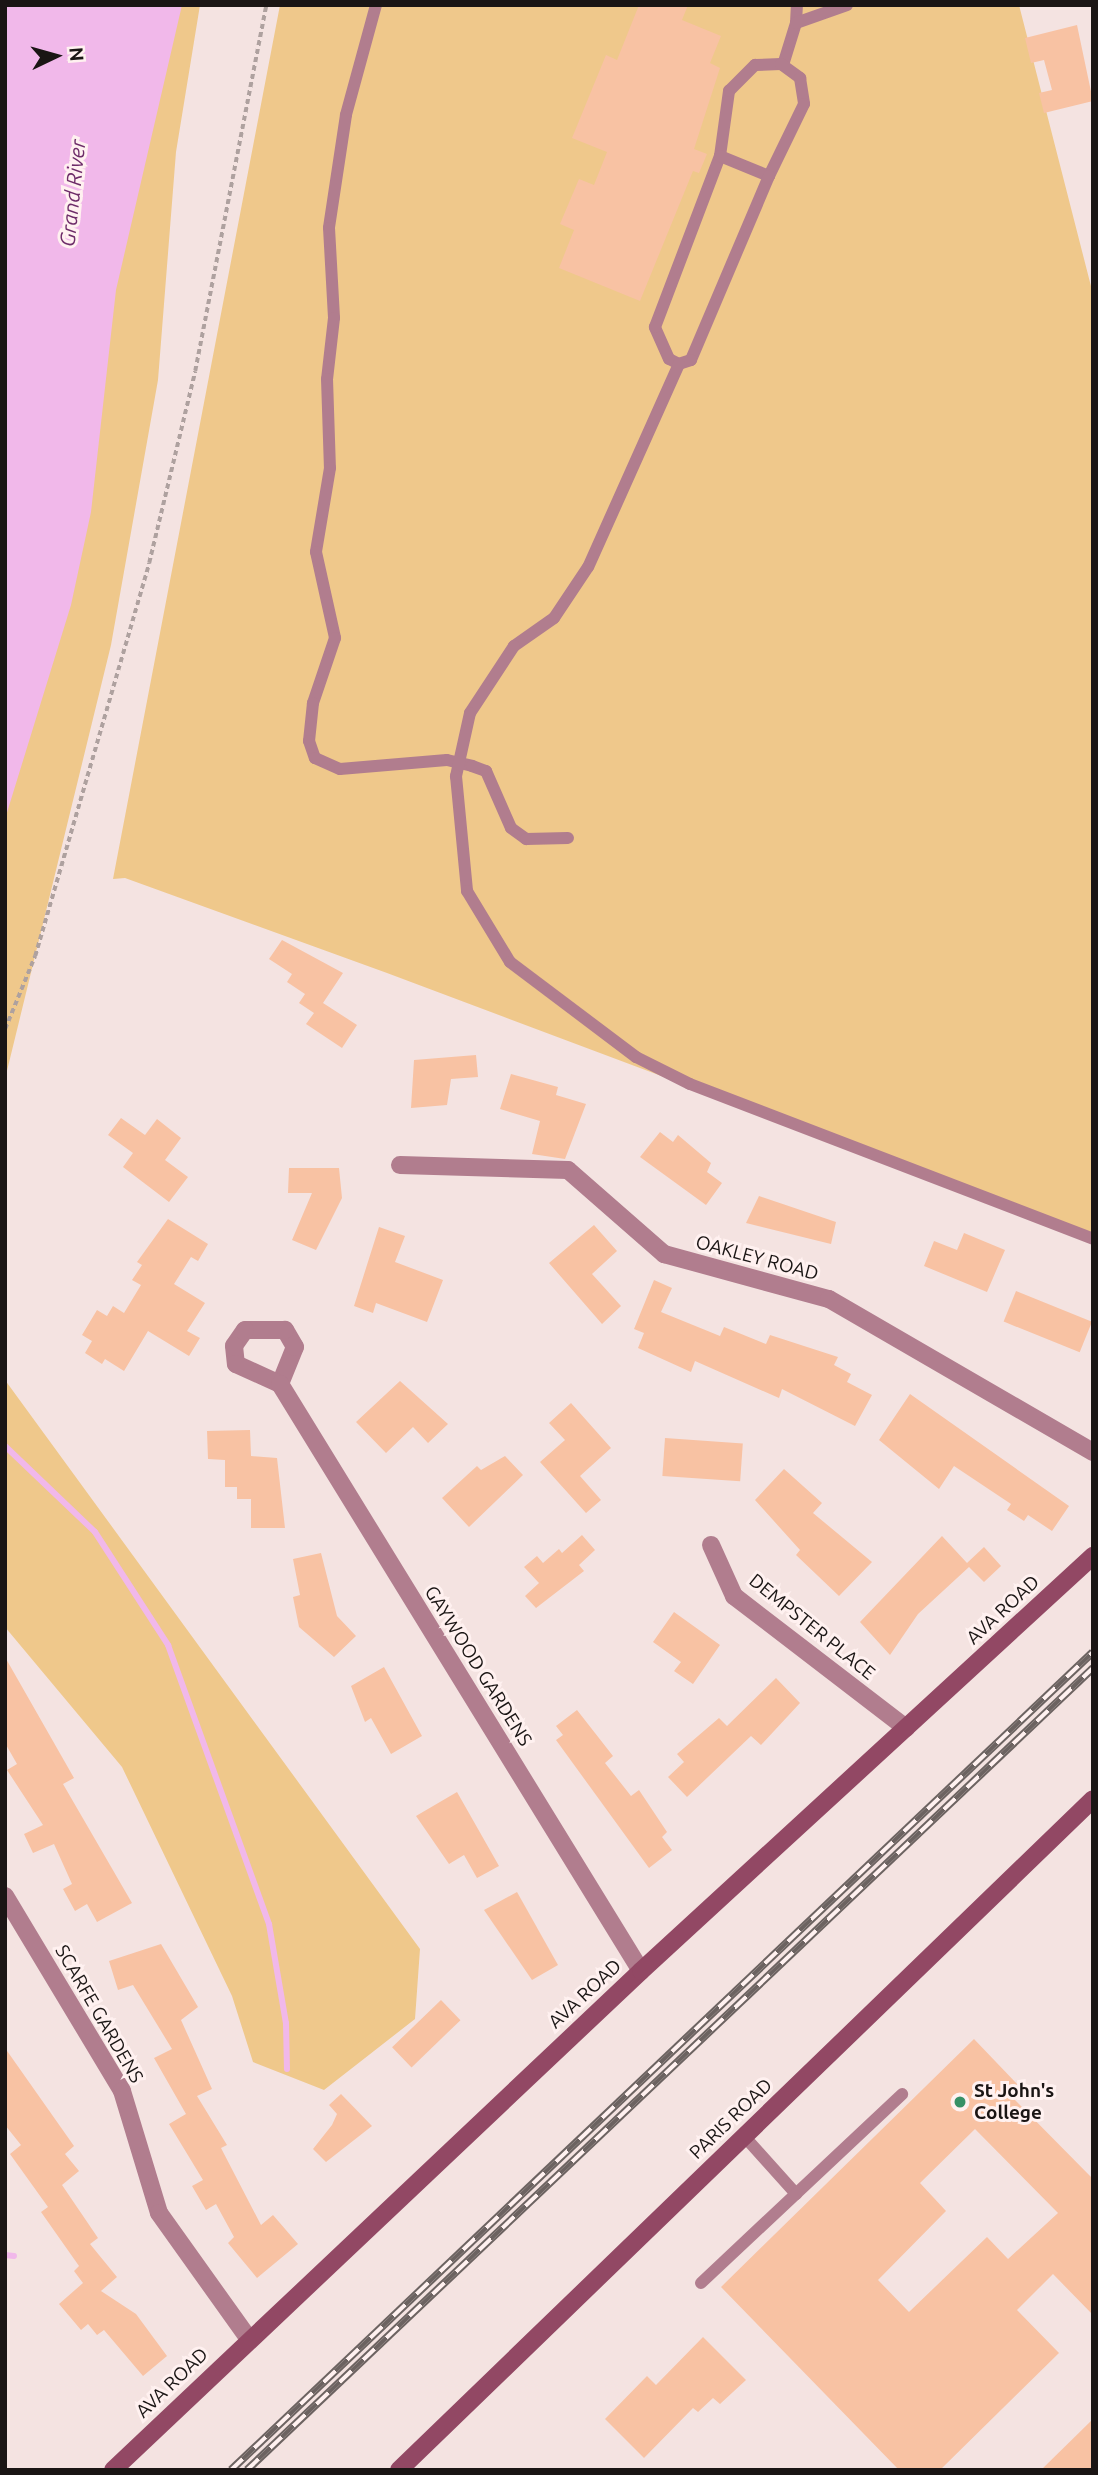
<!DOCTYPE html>
<style>
body{margin:0}
#map{position:relative;width:1098px;height:2475px;overflow:hidden;background:#f4e3e1;font-family:Ubuntu,sans-serif}
div>[style]{position:absolute}
[style*='--x']{left:calc(var(--x)*1px);top:calc(var(--y)*1px);width:calc(var(--w)*1px);rotate:calc(var(--a)*1deg)}
.green>*{inset:0;background:#efc88b}
.water>*{inset:0;background:#f1b8ea}
.stream>*{height:6px;margin:-3px;padding:0 3px;transform-origin:3px;border-radius:3px;background:#f1b8ea}
.building>*{inset:0;background:#f8c2a3;transform-origin:0 0}
.path>*{height:3.5px;margin-top:-1.75px;transform-origin:0;background:repeating-linear-gradient(90deg,#aea19f 0 5px,transparent 0 8.5px)}
.lane>*{height:12px;margin:-6px;padding:0 6px;transform-origin:6px;border-radius:6px;background:#b17d8e}
.street>*{height:18px;margin:-9px;padding:0 9px;transform-origin:9px;border-radius:9px;background:#b17d8e}
.secondary>*{height:18px;margin:-9px;padding:0 9px;transform-origin:9px;border-radius:9px;background:#924864}
.rail>*{height:8px;margin-top:-4px;transform-origin:0;background:repeating-linear-gradient(90deg,#fff1f0 0 16px,#6c6361 0 32px);box-sizing:border-box;border-block:2px solid #6c6361}
.dots>*{width:19px;height:19px;translate:-50% -50%;box-sizing:border-box;border:4px solid #fff1f0;border-radius:50%}
span{translate:-50% -50%;white-space:nowrap;text-align:center;line-height:1.15;-webkit-text-stroke:6px #fff1f0;paint-order:stroke}
.street-label{font-size:19px;color:#1a1514}
.poi-label{font-size:19px;color:#1a1514;font-weight:700}
.left{translate:0 -50%;text-align:left}
.water-label{font-size:21px;color:#6e2c69;font-style:italic}
.frame{position:absolute;inset:0;border:7px solid #1a1514;pointer-events:none}
.north{position:absolute;left:21px;top:21px;width:70px;height:70px;-webkit-text-stroke:5px #fff1f0;paint-order:stroke;rotate:85deg;font-size:19px;font-weight:700;line-height:28px;text-align:center;color:#1a1514}
.north::after{content:'';display:block;margin:auto;width:24px;height:32px;background:#1a1514;clip-path:polygon(50% 0,100% 100%,50% 72%,0 100%)}
</style>
<div id="map">
<div class="green">
<i style="clip-path:polygon(173px 5px,200px 5px,176px 152px,158px 380px,111px 645px,5px 1079px,5px 731px)"></i>
<i style="clip-path:polygon(280px 5px,1019px 5px,1093px 294px,1093px 1238px,387px 973px,125px 878px,113px 879px)"></i>
<i style="clip-path:polygon(5px 1380px,420px 1949px,415px 2019px,324px 2090px,253px 2062px,232px 1996px,122px 1767px,5px 1627px)"></i>
</div>
<div class="water">
<i style="clip-path:polygon(5px 5px,182px 5px,116px 290px,91px 512px,71px 605px,5px 819px)"></i>
</div>
<div class="stream">
<i style="--x:5;--y:1446;--w:124;--a:43.7"></i>
<i style="--x:95;--y:1532;--w:135;--a:57.1"></i>
<i style="--x:168;--y:1645;--w:297;--a:70.1"></i>
<i style="--x:269;--y:1924;--w:100;--a:80.3"></i>
<i style="--x:286;--y:2023;--w:46;--a:88.8"></i>
<i style="--x:5;--y:2255;--w:9;--a:6"></i>
</div>
<div class="building">
<i style="clip-path:polygon(639px 5px,688px 5px,682px 20px,721px 36px,710px 63px,720px 68px,694px 149px,707px 154px,699px 173px,693px 171px,640px 301px,559px 268px,574px 230px,560px 224px,579px 179px,594px 185px,607px 152px,572px 138px,606px 55px,617px 60px)"></i>
<i style="clip-path:polygon(1077px 25px,1093px 101px,1044px 113px,1039px 93px,1052px 90px,1044px 60px,1031px 63px,1025px 38px)"></i>
<i style="clip-path:polygon(282px 940px,343px 973px,323px 1003px,357px 1025px,342px 1048px,306px 1024px,314px 1013px,299px 1003px,305px 994px,287px 982px,292px 974px,269px 959px)"></i>
<i style="clip-path:polygon(476px 1055px,478px 1077px,451px 1079px,447px 1105px,411px 1108px,414px 1060px)"></i>
<i style="clip-path:polygon(511px 1074px,558px 1087px,556px 1095px,586px 1104px,565px 1159px,532px 1154px,540px 1121px,500px 1109px)"></i>
<i style="clip-path:polygon(121px 1118px,145px 1135px,157px 1119px,181px 1138px,165px 1160px,188px 1177px,169px 1202px,123px 1167px,133px 1153px,108px 1135px)"></i>
<i style="clip-path:polygon(660px 1132px,673px 1142px,678px 1135px,711px 1163px,707px 1172px,722px 1183px,706px 1205px,640px 1157px)"></i>
<i style="clip-path:polygon(289px 1168px,339px 1168px,342px 1198px,316px 1250px,292px 1240px,312px 1193px,288px 1193px)"></i>
<i style="clip-path:polygon(759px 1196px,836px 1222px,831px 1244px,746px 1223px)"></i>
<i style="clip-path:polygon(168px 1219px,208px 1244px,198px 1261px,191px 1257px,174px 1284px,205px 1303px,187px 1331px,200px 1338px,189px 1356px,148px 1331px,124px 1371px,105px 1359px,102px 1364px,85px 1353px,92px 1341px,82px 1335px,97px 1310px,107px 1316px,113px 1306px,124px 1313px,141px 1285px,132px 1280px,142px 1265px,137px 1262px)"></i>
<i style="clip-path:polygon(594px 1225px,617px 1251px,592px 1274px,621px 1306px,602px 1324px,549px 1263px)"></i>
<i style="clip-path:polygon(379px 1227px,405px 1236px,395px 1262px,443px 1280px,427px 1322px,376px 1303px,373px 1313px,354px 1306px)"></i>
<i style="clip-path:polygon(964px 1233px,1005px 1250px,987px 1292px,924px 1266px,934px 1241px,957px 1250px)"></i>
<i style="clip-path:polygon(654px 1280px,672px 1288px,661px 1312px,720px 1336px,724px 1327px,766px 1344px,770px 1335px,838px 1357px,834px 1365px,851px 1374px,847px 1382px,872px 1395px,855px 1426px,782px 1389px,779px 1398px,695px 1361px,691px 1372px,638px 1348px,644px 1333px,634px 1329px)"></i>
<i style="left:1016px;top:1291px;width:82px;height:33px;rotate:22deg"></i>
<i style="clip-path:polygon(400px 1381px,448px 1424px,428px 1443px,413px 1427px,386px 1453px,356px 1422px)"></i>
<i style="clip-path:polygon(910px 1394px,1069px 1506px,1052px 1531px,1028px 1515px,1024px 1521px,1007px 1510px,1011px 1504px,954px 1466px,939px 1489px,879px 1440px)"></i>
<i style="clip-path:polygon(571px 1403px,611px 1448px,580px 1476px,601px 1500px,586px 1513px,540px 1462px,565px 1440px,549px 1423px)"></i>
<i style="clip-path:polygon(250px 1430px,251px 1456px,277px 1458px,285px 1528px,251px 1528px,251px 1499px,237px 1499px,237px 1487px,225px 1487px,225px 1460px,208px 1459px,207px 1431px)"></i>
<i style="left:665px;top:1438px;width:78px;height:38px;rotate:4deg"></i>
<i style="clip-path:polygon(505px 1456px,523px 1475px,469px 1527px,442px 1498px,477px 1466px,481px 1470px)"></i>
<i style="clip-path:polygon(784px 1469px,822px 1503px,813px 1513px,872px 1562px,839px 1596px,796px 1555px,800px 1550px,755px 1500px)"></i>
<i style="clip-path:polygon(582px 1535px,595px 1550px,579px 1565px,584px 1571px,536px 1608px,525px 1596px,539px 1583px,524px 1567px,537px 1556px,543px 1563px,559px 1549px,562px 1553px)"></i>
<i style="clip-path:polygon(942px 1536px,967px 1563px,984px 1547px,1001px 1566px,984px 1582px,969px 1567px,918px 1614px,890px 1655px,860px 1622px)"></i>
<i style="clip-path:polygon(321px 1553px,337px 1616px,356px 1636px,334px 1657px,299px 1627px,293px 1597px,300px 1595px,293px 1559px)"></i>
<i style="clip-path:polygon(674px 1612px,720px 1645px,693px 1684px,674px 1671px,681px 1662px,653px 1642px)"></i>
<i style="clip-path:polygon(5px 1657px,74px 1778px,63px 1784px,132px 1903px,97px 1922px,87px 1904px,75px 1911px,63px 1889px,72px 1884px,54px 1844px,33px 1853px,24px 1834px,43px 1825px,7px 1770px,17px 1764px,5px 1743px)"></i>
<i style="clip-path:polygon(384px 1667px,422px 1736px,391px 1754px,371px 1718px,365px 1722px,351px 1686px)"></i>
<i style="clip-path:polygon(776px 1678px,800px 1703px,761px 1745px,751px 1736px,687px 1797px,668px 1777px,684px 1762px,677px 1754px,719px 1718px,727px 1726px)"></i>
<i style="clip-path:polygon(577px 1710px,613px 1756px,605px 1763px,631px 1796px,639px 1790px,667px 1832px,662px 1837px,672px 1850px,649px 1868px,556px 1740px,563px 1735px,556px 1726px)"></i>
<i style="clip-path:polygon(457px 1792px,499px 1866px,477px 1878px,464px 1855px,449px 1864px,416px 1816px)"></i>
<i style="clip-path:polygon(517px 1892px,558px 1965px,532px 1980px,484px 1910px)"></i>
<i style="clip-path:polygon(161px 1944px,198px 2007px,181px 2020px,212px 2089px,197px 2096px,227px 2145px,221px 2148px,261px 2225px,273px 2215px,298px 2244px,257px 2278px,228px 2243px,234px 2237px,216px 2204px,206px 2210px,192px 2186px,203px 2180px,169px 2124px,186px 2114px,154px 2058px,172px 2049px,133px 1985px,118px 1990px,109px 1961px)"></i>
<i style="left:441px;top:2000px;width:28px;height:68px;rotate:46deg"></i>
<i style="clip-path:polygon(evenodd,974px 2039px,1019px 2086px,1010px 2095px,1093px 2179px,1093px 2315px,1053px 2274px,1017px 2310px,1059px 2353px,940px 2470px,899px 2470px,721px 2287px,974px 2039px,975px 2129px,1058px 2213px,1008px 2259px,987px 2237px,909px 2312px,878px 2280px,946px 2211px,920px 2183px,975px 2129px)"></i>
<i style="clip-path:polygon(5px 2048px,74px 2146px,65px 2154px,79px 2171px,62px 2185px,98px 2238px,90px 2244px,117px 2277px,101px 2291px,136px 2314px,167px 2356px,143px 2376px,104px 2330px,97px 2335px,88px 2324px,81px 2330px,59px 2304px,83px 2283px,74px 2271px,79px 2266px,41px 2212px,48px 2207px,10px 2154px,21px 2145px,5px 2125px)"></i>
<i style="clip-path:polygon(341px 2094px,372px 2126px,326px 2162px,313px 2149px,332px 2125px,337px 2114px,329px 2105px)"></i>
<i style="clip-path:polygon(703px 2337px,746px 2380px,720px 2404px,713px 2398px,698px 2412px,693px 2408px,644px 2458px,605px 2419px,647px 2376px,656px 2385px)"></i>
<i style="clip-path:polygon(1093px 2419px,1093px 2470px,1041px 2470px)"></i>
</div>
<div class="path">
<i style="--x:5;--y:1029;--w:79;--a:-67.7"></i>
<i style="--x:35;--y:956;--w:409;--a:-73.8"></i>
<i style="--x:149;--y:563;--w:197;--a:-76.5"></i>
<i style="--x:195;--y:371;--w:373;--a:-79"></i>
</div>
<div class="lane">
<i style="--x:376;--y:5;--w:114;--a:105.3"></i>
<i style="--x:346;--y:115;--w:114;--a:98.6"></i>
<i style="--x:329;--y:228;--w:90;--a:86.8"></i>
<i style="--x:334;--y:318;--w:61;--a:96.5"></i>
<i style="--x:327;--y:379;--w:89;--a:88.1"></i>
<i style="--x:330;--y:468;--w:85;--a:99.5"></i>
<i style="--x:316;--y:552;--w:88;--a:77.5"></i>
<i style="--x:335;--y:638;--w:69;--a:108.7"></i>
<i style="--x:313;--y:703;--w:38;--a:96"></i>
<i style="--x:309;--y:741;--w:18;--a:71"></i>
<i style="--x:315;--y:758;--w:27;--a:24"></i>
<i style="--x:340;--y:769;--w:107;--a:-4.8"></i>
<i style="--x:447;--y:760;--w:26;--a:13"></i>
<i style="--x:472;--y:766;--w:15;--a:20"></i>
<i style="--x:486;--y:771;--w:62;--a:66.3"></i>
<i style="--x:511;--y:828;--w:19;--a:36"></i>
<i style="--x:526;--y:839;--w:42;--a:-1.4"></i>
<i style="--x:796;--y:23;--w:18;--a:-87"></i>
<i style="--x:783;--y:65;--w:44;--a:-72.8"></i>
<i style="--x:796;--y:23;--w:54;--a:-19.4"></i>
<i style="--x:720;--y:156;--w:66;--a:-82.1"></i>
<i style="--x:729;--y:91;--w:37;--a:-45"></i>
<i style="--x:755;--y:65;--w:26;--a:-2"></i>
<i style="--x:781;--y:64;--w:24;--a:36"></i>
<i style="--x:800;--y:78;--w:26;--a:81"></i>
<i style="--x:804;--y:104;--w:80;--a:115.9"></i>
<i style="--x:679;--y:364;--w:11;--a:-153"></i>
<i style="--x:669;--y:359;--w:35;--a:-114"></i>
<i style="--x:655;--y:327;--w:183;--a:-69.2"></i>
<i style="--x:720;--y:156;--w:53;--a:22.2"></i>
<i style="--x:769;--y:176;--w:200;--a:113"></i>
<i style="--x:691;--y:360;--w:13;--a:162"></i>
<i style="--x:679;--y:364;--w:222;--a:114.1"></i>
<i style="--x:588;--y:567;--w:61;--a:123.7"></i>
<i style="--x:554;--y:618;--w:49;--a:145"></i>
<i style="--x:514;--y:646;--w:80;--a:123.3"></i>
<i style="--x:470;--y:713;--w:65;--a:102.5"></i>
<i style="--x:456;--y:776;--w:116;--a:84.5"></i>
<i style="--x:467;--y:891;--w:83;--a:58.8"></i>
<i style="--x:510;--y:962;--w:158;--a:37"></i>
<i style="--x:636;--y:1057;--w:60;--a:26.6"></i>
<i style="--x:690;--y:1084;--w:432;--a:21"></i>
<i style="--x:744;--y:2136;--w:78;--a:48.1"></i>
<i style="--x:701;--y:2283;--w:276;--a:-43.2"></i>
</div>
<div class="street">
<i style="--x:400;--y:1165;--w:168;--a:1.7"></i>
<i style="--x:568;--y:1170;--w:128;--a:41.2"></i>
<i style="--x:664;--y:1254;--w:171;--a:15.3"></i>
<i style="--x:829;--y:1299;--w:305;--a:30.1"></i>
<i style="--x:280;--y:1384;--w:40;--a:-68"></i>
<i style="--x:295;--y:1347;--w:20;--a:-120"></i>
<i style="--x:285;--y:1330;--w:40;--a:180"></i>
<i style="--x:245;--y:1330;--w:19;--a:125"></i>
<i style="--x:234;--y:1346;--w:18;--a:84"></i>
<i style="--x:236;--y:1364;--w:48;--a:24.4"></i>
<i style="--x:280;--y:1384;--w:689;--a:58.41"></i>
<i style="--x:711;--y:1545;--w:56;--a:65.7"></i>
<i style="--x:734;--y:1596;--w:217;--a:37.5"></i>
<i style="--x:5;--y:1896;--w:227;--a:59"></i>
<i style="--x:122;--y:2091;--w:127;--a:73.1"></i>
<i style="--x:159;--y:2213;--w:153;--a:54.5"></i>
</div>
<div class="secondary">
<i style="--x:113;--y:2470;--w:726;--a:-43.38"></i>
<i style="--x:641;--y:1971;--w:614;--a:-42.56"></i>
<i style="--x:399;--y:2470;--w:965;--a:-44.03"></i>
</div>
<div class="rail">
<i style="--x:231;--y:2470;--w:1188;--a:-43.5"></i>
<i style="--x:247;--y:2470;--w:1166;--a:-43.47"></i>
</div>
<div class="dots">
<i style="left:960px;top:2102px;background:#379167"></i>
</div>
<div class="street-label">
<span style="left:757px;top:1258px;rotate:15deg">OAKLEY ROAD</span>
<span style="left:1003px;top:1610px;rotate:-43deg">AVA ROAD</span>
<span style="left:812px;top:1627px;rotate:39deg">DEMPSTER PLACE</span>
<span style="left:478px;top:1666px;rotate:58deg">GAYWOOD GARDENS</span>
<span style="left:585px;top:1994px;rotate:-43deg">AVA ROAD</span>
<span style="left:99px;top:2014px;rotate:60deg">SCARFE GARDENS</span>
<span style="left:731px;top:2119px;rotate:-44deg">PARIS ROAD</span>
<span style="left:172px;top:2383px;rotate:-44deg">AVA ROAD</span>
</div>
<div class="poi-label">
<span class="left" style="left:974px;top:2102px">St John's<br>College</span>
</div>
<div class="water-label">
<span style="left:72px;top:193px;rotate:-84deg">Grand River</span>
</div>
<div class="frame"></div>
<div class="north">N</div>
</div>
